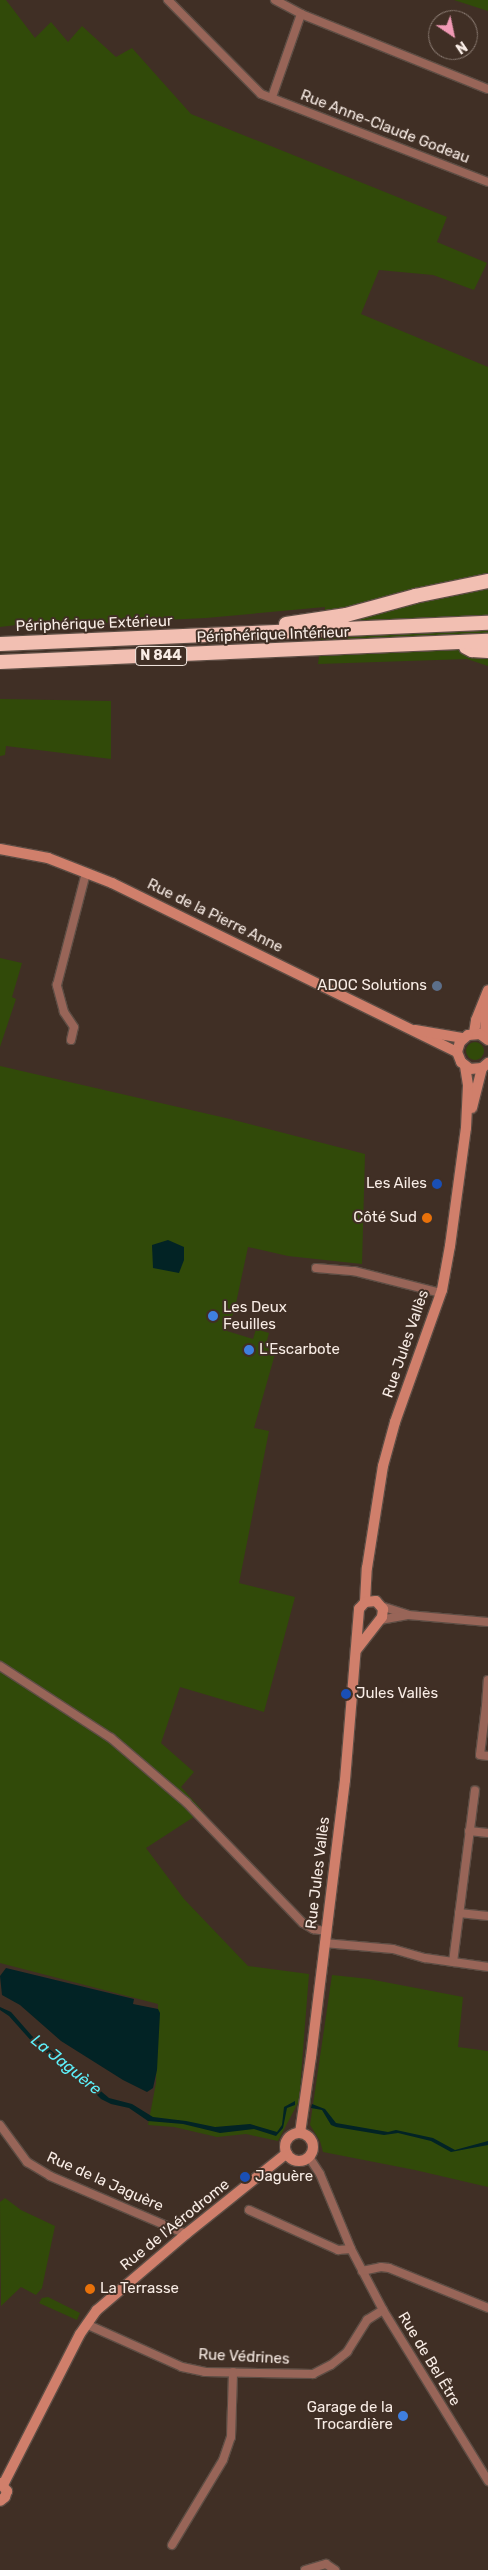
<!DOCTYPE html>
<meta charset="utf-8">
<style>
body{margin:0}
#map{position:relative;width:488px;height:2570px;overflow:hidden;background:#402f25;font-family:Rubik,sans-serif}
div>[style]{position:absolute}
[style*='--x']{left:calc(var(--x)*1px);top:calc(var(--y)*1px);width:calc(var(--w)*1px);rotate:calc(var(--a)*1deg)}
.green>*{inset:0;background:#314a09}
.round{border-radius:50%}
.water>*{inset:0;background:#022325}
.roads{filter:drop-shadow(1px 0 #5d4d44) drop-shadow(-1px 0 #5d4d44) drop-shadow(0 1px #5d4d44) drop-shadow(0 -1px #5d4d44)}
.street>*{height:8px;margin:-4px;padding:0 4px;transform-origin:4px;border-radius:4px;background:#986558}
.secondary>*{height:10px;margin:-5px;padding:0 5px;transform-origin:5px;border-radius:5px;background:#d07f6b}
.secondary>.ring{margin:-5px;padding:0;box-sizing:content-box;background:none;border:10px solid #d07f6b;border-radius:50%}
.highway>*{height:14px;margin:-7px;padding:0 7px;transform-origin:7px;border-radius:7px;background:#f2bfb2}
.dots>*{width:14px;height:14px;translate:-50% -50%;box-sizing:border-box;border:2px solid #402f25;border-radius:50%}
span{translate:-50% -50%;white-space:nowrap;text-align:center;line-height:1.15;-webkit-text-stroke:4px #402f25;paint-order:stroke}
.shield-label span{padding:1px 4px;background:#402f25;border:1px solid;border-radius:4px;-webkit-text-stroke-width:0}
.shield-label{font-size:14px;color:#f8ece5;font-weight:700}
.street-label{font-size:15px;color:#f8ece5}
.poi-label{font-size:15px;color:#f8ece5}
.right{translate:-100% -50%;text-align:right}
.left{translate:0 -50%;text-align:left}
.water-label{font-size:16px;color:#5df1fc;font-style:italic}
.north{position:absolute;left:428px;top:10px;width:50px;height:50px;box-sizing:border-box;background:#402f25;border:1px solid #8a7b72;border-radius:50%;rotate:146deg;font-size:14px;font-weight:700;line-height:20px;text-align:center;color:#f8ece5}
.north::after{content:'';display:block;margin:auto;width:18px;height:22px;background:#f09ab5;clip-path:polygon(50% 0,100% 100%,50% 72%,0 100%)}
</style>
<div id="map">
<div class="green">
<i style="clip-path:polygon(0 0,6px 0,35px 38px,51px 22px,68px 42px,82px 26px,116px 57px,132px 48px,191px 114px,447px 217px,437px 242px,487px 263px,474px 290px,433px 275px,379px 270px,361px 314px,488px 367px,488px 666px,467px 659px,318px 664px,325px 607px,206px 618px,60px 625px,54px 622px,41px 622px,0 627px)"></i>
<i style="clip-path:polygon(454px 0,488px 0,488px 11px)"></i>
<i style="clip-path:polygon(0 699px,111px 701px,111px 759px,6px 746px,5px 755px,0 756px)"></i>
<i style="clip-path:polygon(0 958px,22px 963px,12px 997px,16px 999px,0 1047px)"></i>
<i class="round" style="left:466px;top:1042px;width:18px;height:18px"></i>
<i style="clip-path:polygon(0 1066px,230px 1119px,365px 1154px,362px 1264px,288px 1256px,248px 1247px,235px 1308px,227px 1331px,253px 1339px,256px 1329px,269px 1333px,266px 1344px,277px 1347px,254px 1428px,269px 1431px,239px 1583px,295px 1597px,264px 1712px,180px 1687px,161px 1743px,194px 1772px,181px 1787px,203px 1811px,146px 1848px,184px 1899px,248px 1966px,309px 1974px,299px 2101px,278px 2141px,246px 2134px,217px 2137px,174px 2127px,148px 2125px,156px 2083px,158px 2004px,0 1963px)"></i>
<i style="clip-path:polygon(332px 1975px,369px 1979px,463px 1997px,458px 2047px,488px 2051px,488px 2187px,415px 2170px,323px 2152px,320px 2141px,310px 2125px)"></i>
<i style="clip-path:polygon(5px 2198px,21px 2210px,55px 2226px,42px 2288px,36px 2295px,21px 2287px,1px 2306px,0 2202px)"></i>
<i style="clip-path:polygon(48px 2297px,80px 2313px,77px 2320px,39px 2303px,42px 2298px)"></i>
</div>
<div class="water">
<i style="clip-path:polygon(168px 1240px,184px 1247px,184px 1260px,179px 1273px,153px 1268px,152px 1245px)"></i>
<i style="clip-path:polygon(6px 1968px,134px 1999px,133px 2004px,158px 2009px,160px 2013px,157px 2070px,153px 2088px,147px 2092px,123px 2080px,61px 2041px,20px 2005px,2px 1995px,0 1976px)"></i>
<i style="clip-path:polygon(0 2007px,11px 2012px,32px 2036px,70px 2065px,109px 2098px,132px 2104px,153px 2117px,186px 2121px,215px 2127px,250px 2124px,277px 2132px,282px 2125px,284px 2107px,295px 2101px,295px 2105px,287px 2108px,283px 2128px,276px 2136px,254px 2129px,220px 2133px,183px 2124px,148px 2121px,129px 2108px,111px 2104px,101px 2099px,75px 2073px,34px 2044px,9px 2016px,0 2010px)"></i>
<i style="clip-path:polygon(312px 2104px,325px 2109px,336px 2123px,388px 2132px,396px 2130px,433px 2138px,455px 2150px,488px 2141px,488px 2145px,451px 2152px,431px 2141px,398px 2133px,384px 2135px,336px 2127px,331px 2125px,322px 2110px,311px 2108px)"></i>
</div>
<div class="roads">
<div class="street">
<i style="--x:168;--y:0;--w:132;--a:45.3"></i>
<i style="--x:261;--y:94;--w:243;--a:21.2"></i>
<i style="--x:275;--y:0;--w:30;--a:28"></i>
<i style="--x:301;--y:14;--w:201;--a:21.9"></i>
<i style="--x:272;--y:97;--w:88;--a:-70.7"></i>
<i style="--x:71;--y:1040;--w:13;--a:-77"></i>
<i style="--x:74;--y:1027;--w:18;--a:-124"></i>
<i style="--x:64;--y:1012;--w:28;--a:-105"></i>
<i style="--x:57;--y:985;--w:116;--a:-75.5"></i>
<i style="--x:316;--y:1268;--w:38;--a:5"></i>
<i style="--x:354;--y:1271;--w:89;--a:14.3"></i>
<i style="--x:381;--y:1606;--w:28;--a:18"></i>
<i style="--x:408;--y:1615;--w:80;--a:5"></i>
<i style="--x:380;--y:1620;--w:27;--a:-10"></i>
<i style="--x:0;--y:1666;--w:132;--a:33"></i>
<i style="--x:111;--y:1738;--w:99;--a:40.5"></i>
<i style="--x:186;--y:1802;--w:168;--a:46"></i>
<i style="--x:303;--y:1923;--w:12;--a:31"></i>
<i style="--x:313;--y:1929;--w:12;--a:9"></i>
<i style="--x:486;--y:1706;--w:26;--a:-86"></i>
<i style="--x:488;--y:1706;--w:2;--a:180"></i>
<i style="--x:486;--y:1706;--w:49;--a:97"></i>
<i style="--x:480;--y:1755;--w:8;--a:7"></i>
<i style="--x:469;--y:1831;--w:19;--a:6"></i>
<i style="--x:459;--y:1913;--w:29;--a:6"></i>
<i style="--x:324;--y:1943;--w:69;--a:5"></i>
<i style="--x:393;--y:1949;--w:33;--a:16"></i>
<i style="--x:425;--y:1958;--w:64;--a:8.1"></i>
<i style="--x:453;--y:1962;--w:173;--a:-82.7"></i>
<i style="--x:0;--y:2125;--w:46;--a:53.9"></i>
<i style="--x:27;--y:2162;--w:27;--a:31"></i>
<i style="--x:50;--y:2176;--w:148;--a:23.1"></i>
<i style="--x:309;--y:2157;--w:20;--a:57"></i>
<i style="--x:320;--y:2174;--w:81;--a:67.5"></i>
<i style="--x:351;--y:2249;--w:69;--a:62.3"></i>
<i style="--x:383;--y:2310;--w:201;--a:58.4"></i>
<i style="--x:249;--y:2210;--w:98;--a:24.2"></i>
<i style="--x:338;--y:2250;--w:13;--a:-4"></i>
<i style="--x:362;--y:2271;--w:19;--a:-12"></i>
<i style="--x:381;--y:2267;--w:8;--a:7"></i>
<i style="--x:389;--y:2268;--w:107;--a:22"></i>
<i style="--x:86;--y:2324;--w:105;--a:24.1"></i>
<i style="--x:182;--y:2367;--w:24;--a:12"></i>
<i style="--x:205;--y:2372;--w:108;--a:1.1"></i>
<i style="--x:313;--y:2374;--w:20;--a:-27"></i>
<i style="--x:331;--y:2365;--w:21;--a:-39"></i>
<i style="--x:347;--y:2352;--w:38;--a:-58"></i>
<i style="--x:367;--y:2320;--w:19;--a:-32"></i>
<i style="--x:172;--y:2545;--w:99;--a:-59"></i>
<i style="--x:223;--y:2460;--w:24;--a:-71"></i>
<i style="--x:231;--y:2437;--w:65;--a:-88.2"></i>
<i style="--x:305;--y:2570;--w:22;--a:-16"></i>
<i style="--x:326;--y:2564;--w:11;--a:34"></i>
</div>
<div class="secondary">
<i style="--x:0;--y:849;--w:49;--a:10.6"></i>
<i style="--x:48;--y:858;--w:69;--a:21.3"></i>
<i style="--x:112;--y:883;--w:384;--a:26.1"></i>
<i style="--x:415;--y:1030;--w:49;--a:9.5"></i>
<i style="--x:474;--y:1033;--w:13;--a:-81"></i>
<i style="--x:476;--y:1020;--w:32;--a:-68"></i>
<i style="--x:485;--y:1037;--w:37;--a:-88"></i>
<i style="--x:488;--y:1040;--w:10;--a:-143"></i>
<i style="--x:480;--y:1034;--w:12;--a:175"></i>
<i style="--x:468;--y:1035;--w:11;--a:139"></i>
<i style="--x:460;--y:1042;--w:10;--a:107"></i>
<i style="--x:457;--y:1052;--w:11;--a:68"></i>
<i style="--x:461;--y:1062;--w:11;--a:38"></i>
<i style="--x:470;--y:1069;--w:12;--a:-5"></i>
<i style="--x:482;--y:1068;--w:8;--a:-40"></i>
<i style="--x:472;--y:1108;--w:41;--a:-76"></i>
<i style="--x:365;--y:1602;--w:34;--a:-87"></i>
<i style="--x:367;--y:1568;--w:103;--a:-81.1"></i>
<i style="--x:383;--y:1466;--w:46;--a:-74.7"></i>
<i style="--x:395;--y:1422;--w:140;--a:-70.4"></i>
<i style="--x:442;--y:1290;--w:45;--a:-79.7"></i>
<i style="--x:450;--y:1246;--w:119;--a:-82.3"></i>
<i style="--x:466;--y:1128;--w:43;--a:-87.3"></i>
<i style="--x:468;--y:1085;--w:19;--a:-99"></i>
<i style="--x:300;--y:2133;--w:77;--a:-81.8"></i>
<i style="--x:311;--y:2057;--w:279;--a:-83"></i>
<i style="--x:345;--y:1780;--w:172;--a:-85.3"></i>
<i style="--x:359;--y:1609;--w:9;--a:-49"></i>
<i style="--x:365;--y:1602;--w:11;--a:-5"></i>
<i style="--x:376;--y:1601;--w:11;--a:49"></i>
<i style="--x:383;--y:1609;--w:8;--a:97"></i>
<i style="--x:382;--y:1617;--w:41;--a:128"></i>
<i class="ring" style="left:285px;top:2133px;width:18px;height:18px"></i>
<i style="--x:0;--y:2483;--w:11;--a:49"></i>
<i style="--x:7;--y:2491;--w:6;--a:108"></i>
<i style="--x:5;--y:2497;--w:6;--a:141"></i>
<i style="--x:3;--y:2485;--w:169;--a:-63"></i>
<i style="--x:80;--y:2334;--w:29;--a:-55"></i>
<i style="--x:97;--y:2310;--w:117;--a:-40.5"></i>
<i style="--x:186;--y:2234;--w:129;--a:-38.7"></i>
</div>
<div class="highway">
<i style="--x:286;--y:624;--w:61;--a:-8.5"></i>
<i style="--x:346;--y:615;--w:72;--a:-15.4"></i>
<i style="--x:415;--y:596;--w:75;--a:-11.6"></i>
<i style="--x:0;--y:644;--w:488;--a:-2.5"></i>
<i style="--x:466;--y:647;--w:7;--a:27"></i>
<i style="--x:472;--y:650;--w:16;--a:4"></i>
<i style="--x:0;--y:662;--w:488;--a:-2.5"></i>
</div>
</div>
<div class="dots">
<i style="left:437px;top:986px;background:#5c6f8a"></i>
<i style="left:437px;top:1184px;background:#1a4fb4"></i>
<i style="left:427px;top:1218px;background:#e8710a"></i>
<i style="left:213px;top:1316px;background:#3f7fe0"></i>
<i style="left:249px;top:1350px;background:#3f7fe0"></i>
<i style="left:346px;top:1694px;background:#1a4fb4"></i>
<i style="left:245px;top:2177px;background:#1a4fb4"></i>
<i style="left:90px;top:2289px;background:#e8710a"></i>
<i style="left:403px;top:2416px;background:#3f7fe0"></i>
</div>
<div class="shield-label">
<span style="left:161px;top:656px">N 844</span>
</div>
<div class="street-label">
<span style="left:385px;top:127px;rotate:21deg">Rue Anne-Claude Godeau</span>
<span style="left:94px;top:624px;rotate:-2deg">Périphérique Extérieur</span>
<span style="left:273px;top:635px;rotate:-2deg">Périphérique Intérieur</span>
<span style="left:215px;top:916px;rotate:26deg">Rue de la Pierre Anne</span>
<span style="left:406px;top:1344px;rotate:-71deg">Rue Jules Vallès</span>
<span style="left:318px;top:1873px;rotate:-83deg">Rue Jules Vallès</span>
<span style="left:105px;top:2182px;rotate:24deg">Rue de la Jaguère</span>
<span style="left:175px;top:2225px;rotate:-39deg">Rue de l'Aérodrome</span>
<span style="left:244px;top:2357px;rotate:3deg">Rue Védrines</span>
<span style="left:429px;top:2359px;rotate:59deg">Rue de Bel Être</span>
</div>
<div class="poi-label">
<span class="right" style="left:427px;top:986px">ADOC Solutions</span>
<span class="right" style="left:427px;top:1184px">Les Ailes</span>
<span class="right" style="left:417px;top:1218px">Côté Sud</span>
<span class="left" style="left:223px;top:1316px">Les Deux<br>Feuilles</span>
<span class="left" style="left:259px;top:1350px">L'Escarbote</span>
<span class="left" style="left:356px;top:1694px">Jules Vallès</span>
<span class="left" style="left:255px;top:2177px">Jaguère</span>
<span class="left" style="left:100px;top:2289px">La Terrasse</span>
<span class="right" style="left:393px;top:2416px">Garage de la<br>Trocardière</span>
</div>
<div class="water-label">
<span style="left:66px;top:2065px;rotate:39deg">La Jaguère</span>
</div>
<div class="north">N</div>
</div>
